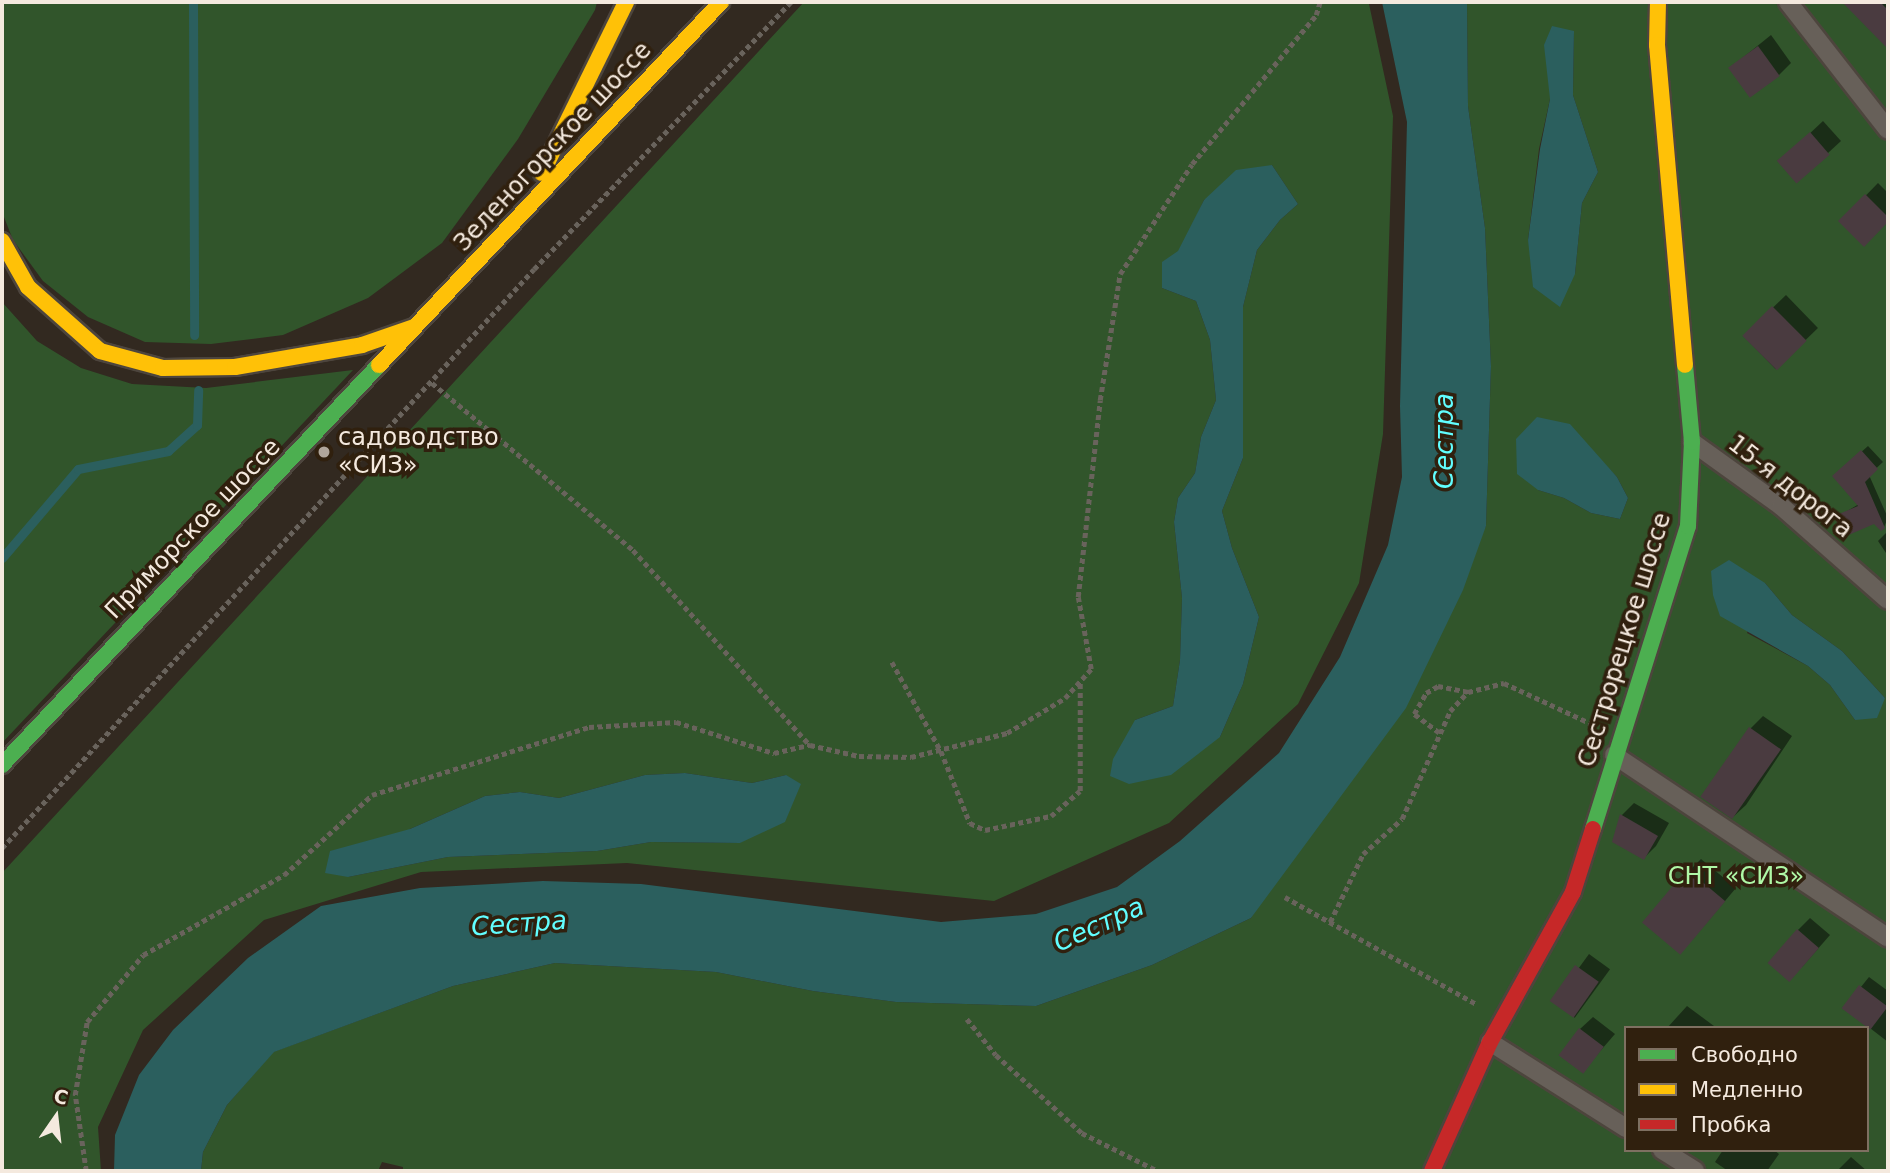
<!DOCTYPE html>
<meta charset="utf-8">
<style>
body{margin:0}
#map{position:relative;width:1890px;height:1173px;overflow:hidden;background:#322920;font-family:"DejaVu Sans",sans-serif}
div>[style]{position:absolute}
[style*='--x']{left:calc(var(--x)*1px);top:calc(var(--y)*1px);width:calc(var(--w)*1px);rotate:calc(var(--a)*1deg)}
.green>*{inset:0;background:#31552b}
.water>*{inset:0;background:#2b5f5e}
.shadow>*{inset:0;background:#0007;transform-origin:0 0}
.stream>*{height:9px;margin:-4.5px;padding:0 4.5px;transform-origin:4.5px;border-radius:4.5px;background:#2b5f5e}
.building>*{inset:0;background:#4a3b40;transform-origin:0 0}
.path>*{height:4.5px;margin-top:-2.25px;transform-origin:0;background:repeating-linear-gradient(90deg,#69635c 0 5px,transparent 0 8.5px)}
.roads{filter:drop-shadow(2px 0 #4d453d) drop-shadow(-2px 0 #4d453d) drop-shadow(0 2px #4d453d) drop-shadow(0 -2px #4d453d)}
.lane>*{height:18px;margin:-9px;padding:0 9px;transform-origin:9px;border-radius:9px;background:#676059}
.fast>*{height:16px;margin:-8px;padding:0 8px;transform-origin:8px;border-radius:8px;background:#4caf50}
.slow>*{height:16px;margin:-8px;padding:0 8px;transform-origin:8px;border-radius:8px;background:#ffc107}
.jam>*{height:16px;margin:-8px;padding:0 8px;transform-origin:8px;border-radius:8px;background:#c62828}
.dots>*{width:19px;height:19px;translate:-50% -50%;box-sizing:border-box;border:4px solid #30200e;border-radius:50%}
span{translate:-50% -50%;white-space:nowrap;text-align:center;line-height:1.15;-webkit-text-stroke:7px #30200e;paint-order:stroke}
.street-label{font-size:24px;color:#f4e9de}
.poi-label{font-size:24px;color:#f4e9de}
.left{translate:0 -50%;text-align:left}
.park-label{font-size:24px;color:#aff8a6}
.water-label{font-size:26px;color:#61feff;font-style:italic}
.frame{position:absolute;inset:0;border:4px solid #f4e9de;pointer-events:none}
.legend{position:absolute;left:1624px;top:1026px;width:245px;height:126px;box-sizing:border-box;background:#30200e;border:2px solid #7e7061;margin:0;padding:9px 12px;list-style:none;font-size:21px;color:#f4e9de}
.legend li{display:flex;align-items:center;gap:14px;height:35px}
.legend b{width:35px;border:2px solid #7e7061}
.north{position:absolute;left:21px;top:1082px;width:70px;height:70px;-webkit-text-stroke:5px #30200e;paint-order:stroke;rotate:14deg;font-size:19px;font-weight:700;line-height:28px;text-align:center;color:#f4e9de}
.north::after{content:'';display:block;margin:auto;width:24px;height:32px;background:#f4e9de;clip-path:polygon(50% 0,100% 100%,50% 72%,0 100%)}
</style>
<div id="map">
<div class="green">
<i style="clip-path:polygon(2px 2px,597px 2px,595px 10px,518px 139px,442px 243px,368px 298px,283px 335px,211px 344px,145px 342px,88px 317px,43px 281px,13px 240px,2px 212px)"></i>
<i style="clip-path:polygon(evenodd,804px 2px,1358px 2px,1369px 4px,1393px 116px,1383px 434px,1359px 583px,1298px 704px,1169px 823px,994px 901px,627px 863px,421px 872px,264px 920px,143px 1030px,98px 1127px,101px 1171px,2px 1171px,2px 873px,804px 2px,1272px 165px,1298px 204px,1280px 220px,1257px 250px,1243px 307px,1243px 458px,1222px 511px,1232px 548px,1259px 617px,1243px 684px,1220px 737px,1135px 720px,1173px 706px,1180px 660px,1182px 598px,1174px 522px,1178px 498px,1195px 473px,1201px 437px,1216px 400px,1210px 340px,1196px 301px,1162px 288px,1204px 200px,1272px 165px,804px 2px,685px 773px,752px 783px,786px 775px,740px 843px,651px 842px,597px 851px,448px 857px,348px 877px,410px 829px,485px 796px,520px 792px,559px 798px,645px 775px,685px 773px)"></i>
<i style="clip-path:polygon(evenodd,1467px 2px,1888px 2px,1888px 1171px,403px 1171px,403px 1167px,382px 1162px,378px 1171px,201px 1171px,203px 1152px,227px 1105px,273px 1052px,453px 986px,555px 963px,716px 972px,813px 991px,896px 1002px,1036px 1006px,1152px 965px,1251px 918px,1486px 526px,1491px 366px,1485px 228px,1468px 106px,1467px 2px,1574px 31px,1573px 95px,1598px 172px,1582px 203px,1575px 274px,1528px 240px,1539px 149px,1550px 99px,1574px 31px,1467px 2px,1596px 455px,1617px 477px,1628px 498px,1620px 519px,1591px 513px,1564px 498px,1538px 490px,1596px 455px,1467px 2px,1765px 583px,1792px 615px,1842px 651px,1885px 698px,1855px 720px,1830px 685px,1808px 666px,1747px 633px,1765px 583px,1467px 2px,1626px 1028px,1867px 1028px,1867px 1150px,1626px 1150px,1626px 1028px)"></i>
<i style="clip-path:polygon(2px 302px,37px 341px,81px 368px,132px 384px,206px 388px,353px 370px,2px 743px)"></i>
</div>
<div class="water">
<i style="clip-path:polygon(1382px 2px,1467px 2px,1468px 106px,1485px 228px,1491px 366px,1486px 526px,1463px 590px,1406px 708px,1251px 918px,1152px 965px,1036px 1006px,896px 1002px,813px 991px,716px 972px,555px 963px,453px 986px,274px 1052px,227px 1105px,203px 1152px,201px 1171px,114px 1171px,115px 1135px,139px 1075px,173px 1030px,248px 958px,321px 906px,420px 888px,543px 881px,641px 884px,941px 922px,1036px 914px,1117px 887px,1180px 841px,1279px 753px,1340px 657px,1388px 545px,1402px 477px,1400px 406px,1407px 122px)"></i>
<i style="clip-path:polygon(1552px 26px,1574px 31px,1573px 95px,1598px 172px,1582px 203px,1575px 274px,1560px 307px,1533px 287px,1528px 240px,1540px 149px,1550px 99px,1544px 45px)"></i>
<i style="clip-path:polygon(1272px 165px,1298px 204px,1280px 220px,1257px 250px,1243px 307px,1243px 458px,1222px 511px,1232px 548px,1259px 617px,1243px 684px,1220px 737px,1171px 775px,1129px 784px,1110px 776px,1113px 759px,1135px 720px,1173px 706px,1180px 660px,1182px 598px,1174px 522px,1178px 498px,1195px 473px,1201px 437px,1216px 400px,1210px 340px,1196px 301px,1162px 288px,1162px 262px,1178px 251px,1204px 200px,1236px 170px)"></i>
<i style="clip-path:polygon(1537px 417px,1570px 424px,1617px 477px,1628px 498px,1620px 519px,1591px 513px,1564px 498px,1538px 490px,1517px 474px,1516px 439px)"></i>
<i style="clip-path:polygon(1729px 560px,1765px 583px,1792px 615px,1842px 651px,1885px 698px,1877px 718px,1855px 720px,1830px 685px,1808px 666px,1720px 616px,1713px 595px,1711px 571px)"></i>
<i style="clip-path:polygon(685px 773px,752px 783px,786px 775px,801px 784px,785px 822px,740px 843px,651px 842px,597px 851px,448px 857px,348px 877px,325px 873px,330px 851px,410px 829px,485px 796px,520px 792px,559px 798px,645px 775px)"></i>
</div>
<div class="shadow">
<i style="clip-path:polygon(1845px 2px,1888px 2px,1888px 10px,1870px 27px)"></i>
<i style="clip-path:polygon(1771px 35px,1791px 63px,1779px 75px,1730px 68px)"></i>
<i style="clip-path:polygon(1823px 121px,1841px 141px,1828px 153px,1789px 153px)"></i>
<i style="clip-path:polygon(1878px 183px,1888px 193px,1888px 220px,1864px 244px,1841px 221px)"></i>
<i style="left:1786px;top:295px;width:46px;height:59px;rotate:46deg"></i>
<i style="clip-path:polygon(1868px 446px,1883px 462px,1869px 475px,1888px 518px,1884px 527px,1874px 521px,1837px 517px,1859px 504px,1840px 471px)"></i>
<i style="clip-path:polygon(1888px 531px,1888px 556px,1878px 541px)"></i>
<i style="clip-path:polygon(1763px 716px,1792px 736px,1746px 805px,1733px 817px,1751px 728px)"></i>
<i style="clip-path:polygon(1634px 803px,1669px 823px,1656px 846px,1644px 858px,1614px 841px,1622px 815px)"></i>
<i style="clip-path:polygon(1701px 859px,1736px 888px,1692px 940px,1689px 871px)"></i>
<i style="clip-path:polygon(1810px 918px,1830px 935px,1802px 967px,1798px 930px)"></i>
<i style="left:1589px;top:954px;width:26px;height:60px;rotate:36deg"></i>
<i style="clip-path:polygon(1869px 977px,1888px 991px,1888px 1042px,1844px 1008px)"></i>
<i style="clip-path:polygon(1687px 1006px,1714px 1026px,1713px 1028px,1667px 1028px)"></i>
<i style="clip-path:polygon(1593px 1017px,1615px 1034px,1582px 1072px,1580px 1029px)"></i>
<i style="clip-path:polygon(1723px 1150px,1774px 1150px,1779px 1154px,1767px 1171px,1728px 1171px,1715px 1162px)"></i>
<i style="clip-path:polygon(1851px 1157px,1867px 1171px,1837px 1171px)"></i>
</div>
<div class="stream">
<i style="--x:193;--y:2;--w:333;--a:89.8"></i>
<i style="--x:2;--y:558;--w:117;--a:-49.5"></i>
<i style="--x:78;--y:469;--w:92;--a:-11.3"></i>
<i style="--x:168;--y:451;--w:39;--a:-42"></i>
<i style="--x:197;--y:425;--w:35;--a:-88"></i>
</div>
<div class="building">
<i style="clip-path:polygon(1842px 2px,1880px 2px,1888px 10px,1888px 49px)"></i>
<i style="left:1758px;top:46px;width:37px;height:37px;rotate:54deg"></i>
<i style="left:1810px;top:132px;width:30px;height:44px;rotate:49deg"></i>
<i style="clip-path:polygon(1865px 194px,1888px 217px,1888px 222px,1864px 247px,1838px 221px)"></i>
<i style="left:1772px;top:306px;width:49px;height:42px;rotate:45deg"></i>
<i style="clip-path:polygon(1861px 450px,1878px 469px,1865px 482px,1885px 528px,1881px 531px,1874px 524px,1844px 537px,1834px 516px,1858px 506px,1832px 476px)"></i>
<i style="left:1749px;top:727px;width:39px;height:85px;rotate:35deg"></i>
<i style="clip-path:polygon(1620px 814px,1658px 836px,1644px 860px,1612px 842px)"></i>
<i style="left:1687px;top:869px;width:50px;height:70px;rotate:40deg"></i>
<i style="left:1797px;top:929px;width:29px;height:45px;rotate:41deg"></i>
<i style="left:1575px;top:965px;width:29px;height:44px;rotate:35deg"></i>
<i style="left:1859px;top:985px;width:36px;height:29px;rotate:37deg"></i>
<i style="left:1579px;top:1028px;width:31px;height:34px;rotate:37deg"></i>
</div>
<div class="path">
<i style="--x:432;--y:383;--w:261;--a:39.7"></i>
<i style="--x:633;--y:550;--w:262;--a:47.8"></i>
<i style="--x:892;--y:662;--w:102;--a:61.2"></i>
<i style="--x:941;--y:751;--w:78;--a:68.1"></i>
<i style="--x:970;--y:823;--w:17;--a:25"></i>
<i style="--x:985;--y:830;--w:67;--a:-12"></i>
<i style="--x:1051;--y:816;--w:38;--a:-41"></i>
<i style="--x:1080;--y:791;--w:109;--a:-90"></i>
<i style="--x:1439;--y:733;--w:31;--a:-143"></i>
<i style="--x:1414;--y:714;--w:24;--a:-60"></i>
<i style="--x:1426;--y:693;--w:14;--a:-30"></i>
<i style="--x:1438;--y:686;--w:31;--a:11"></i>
<i style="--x:1468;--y:692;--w:37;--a:-14"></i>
<i style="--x:1504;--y:683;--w:97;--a:25"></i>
<i style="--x:2;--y:848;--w:786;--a:-47.42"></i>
<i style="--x:534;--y:269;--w:371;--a:-46.1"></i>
<i style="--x:1285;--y:897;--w:218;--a:29.2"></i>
<i style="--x:1330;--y:922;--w:76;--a:-64.1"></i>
<i style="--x:1363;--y:854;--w:52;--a:-41.9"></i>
<i style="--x:1402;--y:819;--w:118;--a:-66"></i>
<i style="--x:1450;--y:711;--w:26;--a:-47"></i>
<i style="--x:967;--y:1019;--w:46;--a:51.1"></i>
<i style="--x:996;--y:1055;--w:116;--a:42.2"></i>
<i style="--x:1082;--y:1133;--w:85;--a:26.6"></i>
<i style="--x:86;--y:1171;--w:77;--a:-98.2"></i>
<i style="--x:75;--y:1095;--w:74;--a:-80.7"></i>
<i style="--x:87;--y:1022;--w:87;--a:-50.1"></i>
<i style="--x:143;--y:955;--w:162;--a:-29.6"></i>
<i style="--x:284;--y:875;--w:119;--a:-42.3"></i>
<i style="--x:372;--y:795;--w:227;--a:-17.4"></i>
<i style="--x:589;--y:727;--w:87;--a:-3.3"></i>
<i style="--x:676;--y:722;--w:103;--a:17.6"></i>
<i style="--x:774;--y:753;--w:37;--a:-13"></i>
<i style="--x:810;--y:745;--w:50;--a:12.7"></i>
<i style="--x:859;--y:756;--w:52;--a:1.1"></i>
<i style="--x:911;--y:757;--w:99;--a:-14"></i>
<i style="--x:1007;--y:733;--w:68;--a:-31.1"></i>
<i style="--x:1065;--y:698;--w:39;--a:-48"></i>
<i style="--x:1091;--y:669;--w:73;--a:-100.2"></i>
<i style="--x:1078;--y:597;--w:198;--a:-83.6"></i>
<i style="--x:1100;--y:400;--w:128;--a:-81"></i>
<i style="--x:1120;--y:274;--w:131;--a:-56.8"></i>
<i style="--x:1192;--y:164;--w:194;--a:-50.2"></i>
<i style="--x:1316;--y:15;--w:14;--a:-73"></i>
</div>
<div class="roads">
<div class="lane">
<i style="--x:1788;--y:2;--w:162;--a:52"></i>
<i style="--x:1692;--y:442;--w:110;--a:35.7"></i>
<i style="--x:1781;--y:506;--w:142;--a:41.3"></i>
<i style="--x:1614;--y:755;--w:329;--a:33.7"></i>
<i style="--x:1490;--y:1042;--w:161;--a:32.3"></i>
<i style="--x:1662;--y:1150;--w:39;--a:32"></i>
</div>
<div class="fast">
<i style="--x:2;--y:765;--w:550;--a:-46.7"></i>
<i style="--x:1593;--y:829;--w:318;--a:-72.6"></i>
<i style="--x:1688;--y:526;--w:84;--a:-87.3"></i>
<i style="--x:1692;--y:442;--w:77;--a:-95.2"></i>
</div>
<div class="slow">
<i style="--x:1658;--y:2;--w:43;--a:91.3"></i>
<i style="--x:1657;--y:45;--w:321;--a:85"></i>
<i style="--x:542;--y:173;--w:191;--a:-63.8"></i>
<i style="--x:2;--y:241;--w:53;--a:60.5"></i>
<i style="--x:28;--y:287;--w:96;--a:41.6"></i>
<i style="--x:100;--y:351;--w:65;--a:15.1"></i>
<i style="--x:163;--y:368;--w:72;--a:-0.8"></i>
<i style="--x:235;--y:367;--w:129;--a:-9.8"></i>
<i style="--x:362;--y:345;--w:55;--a:-19.1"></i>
<i style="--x:379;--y:365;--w:499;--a:-46.7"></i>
</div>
<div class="jam">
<i style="--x:1432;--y:1171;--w:141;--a:-65.8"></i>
<i style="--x:1490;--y:1042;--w:171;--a:-61"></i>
<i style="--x:1573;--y:892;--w:66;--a:-72.4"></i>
</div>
</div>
<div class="dots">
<i style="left:324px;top:452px;background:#b0a69c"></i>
</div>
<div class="street-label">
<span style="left:553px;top:147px;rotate:-47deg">Зеленогорское шоссе</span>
<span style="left:1790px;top:487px;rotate:38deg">15-я дорога</span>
<span style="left:193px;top:529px;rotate:-46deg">Приморское шоссе</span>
<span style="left:1625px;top:640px;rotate:-73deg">Сестрорецкое шоссе</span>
</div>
<div class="poi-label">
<span class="left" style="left:338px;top:452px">садоводство<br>«СИЗ»</span>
</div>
<div class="park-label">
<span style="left:1736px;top:877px">СНТ «СИЗ»</span>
</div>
<div class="water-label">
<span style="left:1445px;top:441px;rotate:-90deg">Сестра</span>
<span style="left:519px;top:924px;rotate:-4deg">Сестра</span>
<span style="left:1099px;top:925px;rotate:-24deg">Сестра</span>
</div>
<div class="frame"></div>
<ul class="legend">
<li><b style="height:9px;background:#4caf50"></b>Свободно</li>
<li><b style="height:9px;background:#ffc107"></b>Медленно</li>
<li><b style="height:9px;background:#c62828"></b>Пробка</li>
</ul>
<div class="north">С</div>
</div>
